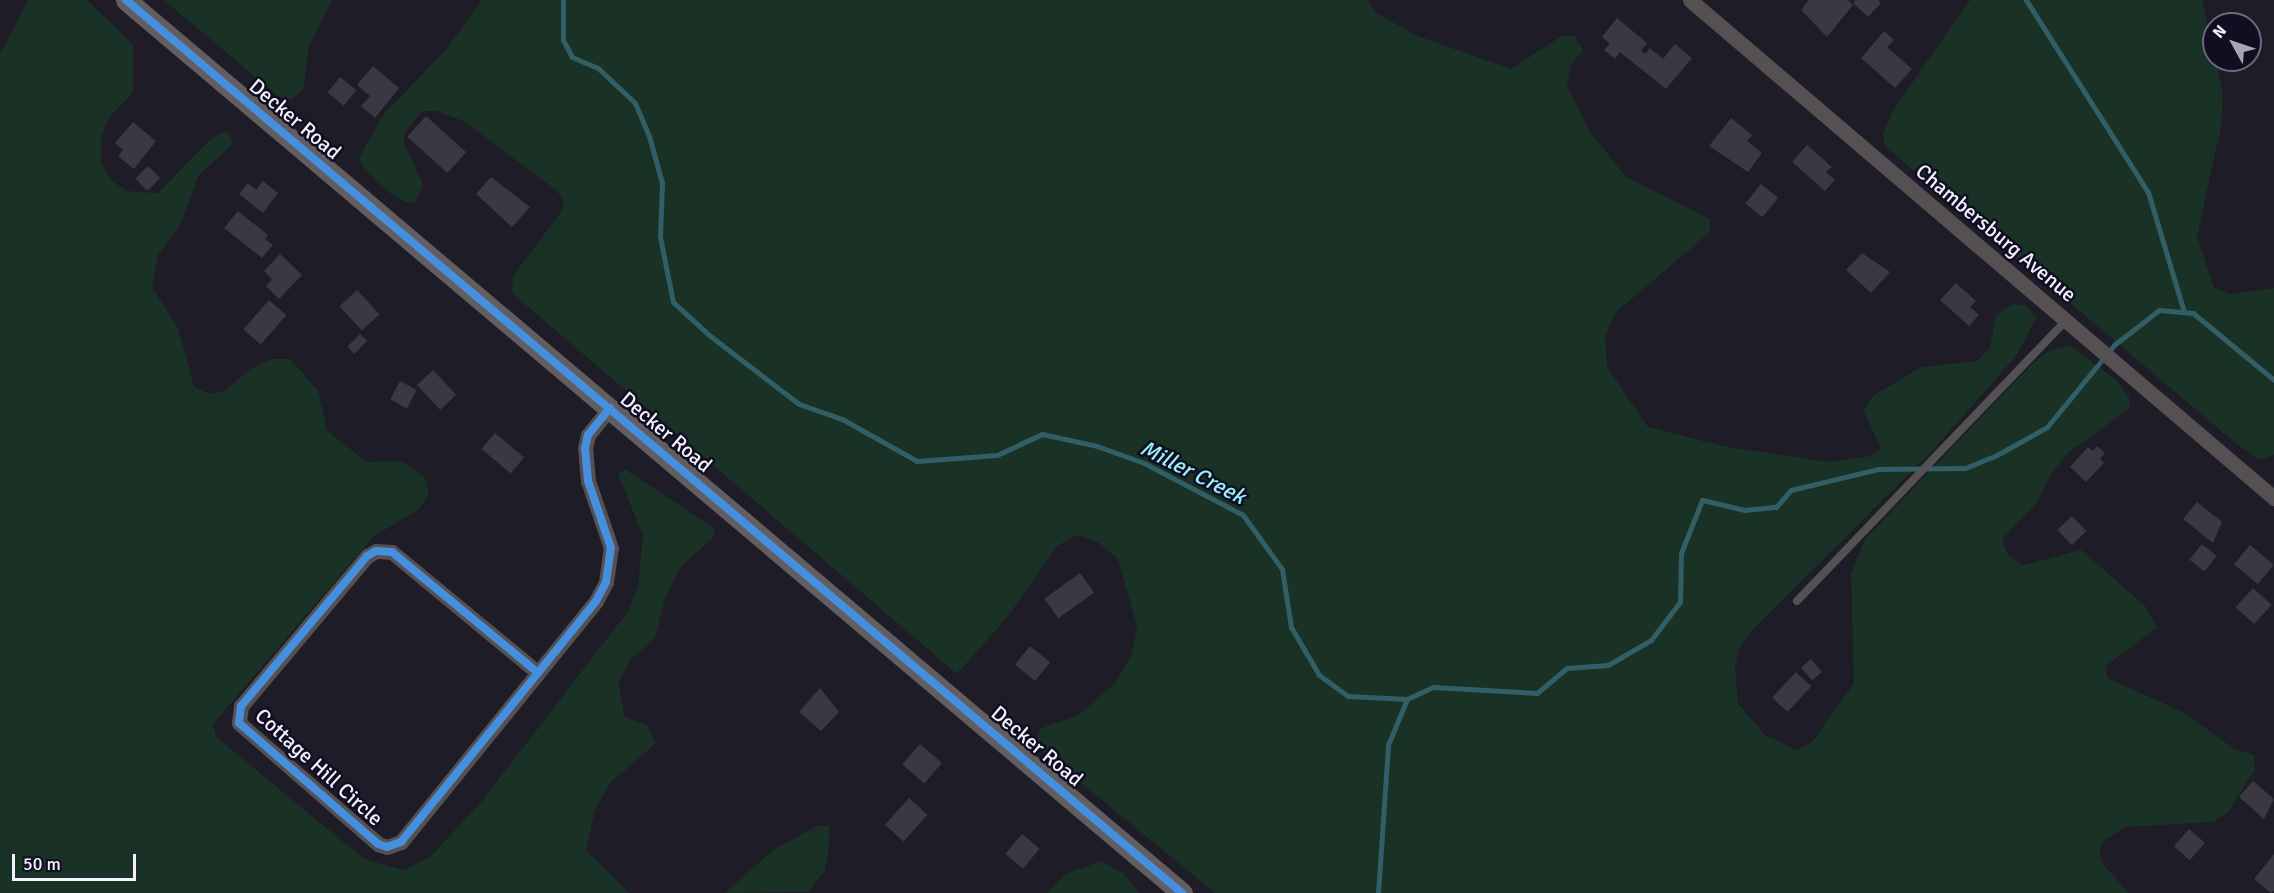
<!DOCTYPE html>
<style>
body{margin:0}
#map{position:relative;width:2274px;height:893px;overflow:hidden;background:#1e1c27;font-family:Signika,sans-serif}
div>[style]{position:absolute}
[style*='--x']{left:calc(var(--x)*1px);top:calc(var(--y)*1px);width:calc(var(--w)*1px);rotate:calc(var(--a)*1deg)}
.green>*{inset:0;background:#193225}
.stream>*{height:5px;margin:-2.5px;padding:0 2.5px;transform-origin:2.5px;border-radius:2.5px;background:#325e66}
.building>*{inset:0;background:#3a3841;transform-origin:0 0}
.lane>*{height:8px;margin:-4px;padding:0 4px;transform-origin:4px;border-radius:4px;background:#555152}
.street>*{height:15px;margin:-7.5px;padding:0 7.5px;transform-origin:7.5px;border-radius:7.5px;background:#555152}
.secondary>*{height:21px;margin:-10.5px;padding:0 10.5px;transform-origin:10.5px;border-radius:10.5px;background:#625d5e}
.cycleway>*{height:8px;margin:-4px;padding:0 4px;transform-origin:4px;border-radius:4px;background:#468fdf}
span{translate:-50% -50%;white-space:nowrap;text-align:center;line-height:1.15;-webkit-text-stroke:5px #120e22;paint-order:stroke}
.street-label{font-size:21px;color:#f3f1fd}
.water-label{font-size:22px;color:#9aeffc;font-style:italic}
.north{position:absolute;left:2202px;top:12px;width:60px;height:60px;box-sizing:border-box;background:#120e22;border:2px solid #6c697a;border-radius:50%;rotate:310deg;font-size:16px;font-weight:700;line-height:24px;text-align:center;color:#f3f1fd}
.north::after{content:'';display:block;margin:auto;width:21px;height:27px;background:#a8a6b2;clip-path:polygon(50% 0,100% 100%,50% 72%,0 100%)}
.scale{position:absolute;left:12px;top:854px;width:124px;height:27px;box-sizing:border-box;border:3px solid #f3f1fd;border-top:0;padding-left:8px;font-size:18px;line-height:21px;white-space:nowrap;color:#f3f1fd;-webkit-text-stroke:4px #120e22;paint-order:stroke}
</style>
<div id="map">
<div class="green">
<i style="clip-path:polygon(28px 0,87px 0,133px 45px,133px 92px,108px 119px,101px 137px,101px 161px,111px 180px,126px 191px,158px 193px,212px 138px,226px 131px,230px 134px,233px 144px,198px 176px,182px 222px,158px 255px,152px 287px,178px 328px,194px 387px,209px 394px,224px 391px,252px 368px,273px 359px,290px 359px,318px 391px,327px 431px,367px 462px,402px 461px,425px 478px,429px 494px,418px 510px,374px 536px,213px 724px,216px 737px,364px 859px,403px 870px,431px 856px,482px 801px,629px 610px,638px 587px,643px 536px,618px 473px,626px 470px,715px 529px,713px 538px,681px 566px,665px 599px,655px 638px,630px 660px,618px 684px,625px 717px,648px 726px,656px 743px,611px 782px,595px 810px,586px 850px,629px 893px,0 893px,0 54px)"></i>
<i style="clip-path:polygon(164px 0,332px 0,309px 46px,303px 90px,290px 100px,278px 96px)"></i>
<i style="clip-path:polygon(482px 0,1367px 0,1375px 12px,1415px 35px,1511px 69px,1562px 36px,1574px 36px,1583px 50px,1571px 65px,1567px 85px,1591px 133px,1625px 176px,1709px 219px,1710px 232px,1615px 313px,1605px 337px,1607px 367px,1648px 427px,1722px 446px,1829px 462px,1871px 456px,1881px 449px,1864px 410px,1874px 395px,1922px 367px,1977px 361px,1990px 348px,1996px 315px,2012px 304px,2025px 305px,2037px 317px,2016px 356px,1935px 448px,1752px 630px,1739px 649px,1735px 667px,1738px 704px,1766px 736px,1797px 750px,1812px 742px,1854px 683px,1851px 574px,1866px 538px,2032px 364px,2049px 351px,2071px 346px,2116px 380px,2129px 397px,2130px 408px,2069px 452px,2052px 472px,2037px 503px,2003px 538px,2003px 544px,2009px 556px,2023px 565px,2081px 550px,2145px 606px,2157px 628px,2106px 666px,2107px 678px,2185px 713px,2234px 749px,2254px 755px,2255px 769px,2228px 812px,2213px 822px,2125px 827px,2105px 840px,2099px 850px,2103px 864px,2129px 893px,1215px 893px,1035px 745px,1040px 729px,1080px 714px,1115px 683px,1132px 654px,1137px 626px,1118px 559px,1098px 542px,1077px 535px,1057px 546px,1009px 615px,957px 674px,512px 293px,513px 276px,561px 212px,564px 200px,556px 190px,463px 121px,436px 111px,422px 111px,404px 133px,404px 144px,423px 184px,416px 201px,408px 203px,390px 193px,364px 169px,359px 158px,384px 114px,444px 52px)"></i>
<i style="clip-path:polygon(1970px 0,2202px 0,2223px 95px,2221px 127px,2197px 236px,2214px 288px,2231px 294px,2274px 288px,2274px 455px,2259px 460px,2233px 441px,1885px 146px,1883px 133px,1894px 109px)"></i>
<i style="clip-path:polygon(817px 826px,829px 826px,829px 844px,825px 871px,808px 892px,725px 893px,773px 850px)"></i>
<i style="clip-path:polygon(1101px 861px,1123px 873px,1139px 893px,1047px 893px,1066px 874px)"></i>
</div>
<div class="stream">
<i style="--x:563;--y:0;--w:40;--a:90"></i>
<i style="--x:563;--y:40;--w:19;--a:62"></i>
<i style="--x:572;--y:57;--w:28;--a:23"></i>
<i style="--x:598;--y:68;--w:51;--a:43.4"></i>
<i style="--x:635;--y:103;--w:36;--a:67"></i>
<i style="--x:649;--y:136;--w:49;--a:74.5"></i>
<i style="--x:662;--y:183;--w:54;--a:92.1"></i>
<i style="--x:660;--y:237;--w:66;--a:78.7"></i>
<i style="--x:673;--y:302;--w:49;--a:42.5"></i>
<i style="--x:709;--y:335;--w:113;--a:37.5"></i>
<i style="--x:799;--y:404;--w:46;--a:19.2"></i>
<i style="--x:842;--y:419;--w:86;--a:29.2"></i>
<i style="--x:917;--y:461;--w:80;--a:-4.3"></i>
<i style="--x:997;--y:455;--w:50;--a:-25"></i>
<i style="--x:1042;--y:434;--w:56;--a:12.3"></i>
<i style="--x:1097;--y:446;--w:50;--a:19.9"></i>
<i style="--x:1144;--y:463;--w:112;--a:27.7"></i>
<i style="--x:1243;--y:515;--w:67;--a:54.2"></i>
<i style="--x:1282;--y:569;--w:59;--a:81.2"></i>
<i style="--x:1291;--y:627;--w:56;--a:59.7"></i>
<i style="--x:1319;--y:675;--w:36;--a:36"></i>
<i style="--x:1348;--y:696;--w:59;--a:2.9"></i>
<i style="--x:1407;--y:699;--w:29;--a:-25"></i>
<i style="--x:1433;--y:687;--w:104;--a:3.3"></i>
<i style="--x:1537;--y:693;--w:39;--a:-40"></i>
<i style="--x:1567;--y:668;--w:41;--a:-4.2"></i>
<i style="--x:1608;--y:665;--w:50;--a:-30.2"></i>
<i style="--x:1651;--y:640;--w:48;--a:-52.7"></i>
<i style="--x:1680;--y:602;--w:49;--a:-88.8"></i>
<i style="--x:1681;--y:553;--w:57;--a:-68.4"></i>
<i style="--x:1702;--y:500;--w:44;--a:13.1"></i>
<i style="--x:1745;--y:510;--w:31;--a:-6"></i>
<i style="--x:1776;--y:507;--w:23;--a:-49"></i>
<i style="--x:1791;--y:490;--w:89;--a:-13.6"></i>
<i style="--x:1878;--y:469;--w:87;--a:-0.7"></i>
<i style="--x:1965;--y:468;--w:32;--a:-22"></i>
<i style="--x:1995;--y:456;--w:60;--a:-29.1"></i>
<i style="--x:2047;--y:427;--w:106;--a:-50.7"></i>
<i style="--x:2114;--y:345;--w:57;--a:-37.9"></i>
<i style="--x:2159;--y:310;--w:34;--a:5"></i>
<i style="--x:2193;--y:313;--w:105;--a:39.6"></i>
<i style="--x:2026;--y:0;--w:227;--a:57.6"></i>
<i style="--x:2148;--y:192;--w:125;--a:73.3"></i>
<i style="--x:1378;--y:893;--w:148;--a:-86.1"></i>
<i style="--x:1388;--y:745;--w:50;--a:-67.6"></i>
</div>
<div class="building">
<i style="clip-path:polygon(1809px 0,1848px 0,1853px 5px,1827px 37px,1801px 10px)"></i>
<i style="clip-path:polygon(1856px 0,1878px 0,1881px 3px,1868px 17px,1853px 3px)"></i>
<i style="clip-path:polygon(1617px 18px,1647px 43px,1641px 51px,1645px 54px,1650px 48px,1663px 59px,1675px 44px,1692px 58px,1666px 89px,1620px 52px,1615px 59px,1604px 50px,1610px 44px,1602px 37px)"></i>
<i style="clip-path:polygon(1884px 31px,1894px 40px,1887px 47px,1912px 69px,1895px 88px,1861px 58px)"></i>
<i style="clip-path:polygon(373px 66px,399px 88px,375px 118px,361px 106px,370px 96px,357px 85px)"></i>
<i style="left:340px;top:77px;width:21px;height:20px;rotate:39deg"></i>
<i style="left:426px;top:116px;width:54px;height:28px;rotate:42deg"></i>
<i style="clip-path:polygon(1731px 118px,1752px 135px,1747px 141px,1762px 153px,1748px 172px,1709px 146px)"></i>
<i style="clip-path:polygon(133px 122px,156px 141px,134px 169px,118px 156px,123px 150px,115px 143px)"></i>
<i style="clip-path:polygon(1807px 145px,1832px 167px,1826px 172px,1835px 180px,1825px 191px,1792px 162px)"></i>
<i style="left:148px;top:166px;width:17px;height:18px;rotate:45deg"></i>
<i style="clip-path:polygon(491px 177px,530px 207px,512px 227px,476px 194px)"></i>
<i style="clip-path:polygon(263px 181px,278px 193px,263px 213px,239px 194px,248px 183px,256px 190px)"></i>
<i style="left:1761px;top:184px;width:22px;height:25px;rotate:39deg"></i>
<i style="clip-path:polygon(238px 211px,268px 235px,265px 239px,273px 245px,262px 258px,224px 228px)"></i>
<i style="clip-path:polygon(1862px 253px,1890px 272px,1871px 293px,1846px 270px)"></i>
<i style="clip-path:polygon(280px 254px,302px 275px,279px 299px,266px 286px,272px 279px,264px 271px)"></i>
<i style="clip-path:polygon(1956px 283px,1976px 301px,1970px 307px,1979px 315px,1969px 326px,1940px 300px)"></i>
<i style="left:357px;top:290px;width:33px;height:24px;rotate:47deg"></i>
<i style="left:269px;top:300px;width:23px;height:39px;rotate:41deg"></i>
<i style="left:360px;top:334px;width:10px;height:18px;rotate:45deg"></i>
<i style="left:433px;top:370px;width:34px;height:22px;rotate:47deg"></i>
<i style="left:400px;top:381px;width:19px;height:21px;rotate:28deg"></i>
<i style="left:495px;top:433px;width:38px;height:21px;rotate:40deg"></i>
<i style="clip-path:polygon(2097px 446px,2105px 453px,2100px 459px,2104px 463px,2086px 482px,2070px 467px,2088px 447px,2093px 451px)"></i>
<i style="clip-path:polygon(2197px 502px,2222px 522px,2213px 543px,2183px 519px)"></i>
<i style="left:2072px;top:516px;width:21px;height:20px;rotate:47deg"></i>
<i style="left:2202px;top:544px;width:19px;height:20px;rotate:39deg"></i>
<i style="left:2250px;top:545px;width:31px;height:25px;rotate:40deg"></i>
<i style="left:1080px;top:573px;width:24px;height:44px;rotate:54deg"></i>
<i style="left:2253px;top:588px;width:25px;height:26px;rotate:42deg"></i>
<i style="left:1030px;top:646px;width:26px;height:24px;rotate:39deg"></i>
<i style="left:1811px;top:659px;width:17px;height:13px;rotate:50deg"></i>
<i style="left:1796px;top:672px;width:21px;height:35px;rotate:43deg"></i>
<i style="clip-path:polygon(820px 688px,839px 712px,821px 731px,799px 712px)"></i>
<i style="left:920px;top:744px;width:29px;height:27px;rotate:41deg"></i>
<i style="clip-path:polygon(2253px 781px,2274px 799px,2264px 819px,2239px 797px)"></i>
<i style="left:909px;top:798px;width:25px;height:36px;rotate:42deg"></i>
<i style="left:2189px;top:829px;width:21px;height:23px;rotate:41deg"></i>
<i style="left:1022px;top:834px;width:23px;height:26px;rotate:40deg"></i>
<i style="clip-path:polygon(2274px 854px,2274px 891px,2271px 893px,2254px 879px)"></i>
</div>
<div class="lane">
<i style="--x:1797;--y:601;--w:389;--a:-46.2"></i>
</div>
<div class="street">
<i style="--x:1690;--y:0;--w:768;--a:40.46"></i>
<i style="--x:537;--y:672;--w:188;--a:-140.4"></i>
<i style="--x:392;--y:552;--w:16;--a:-176"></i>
<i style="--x:376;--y:551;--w:10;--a:151"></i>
<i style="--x:367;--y:556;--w:196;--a:130"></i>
<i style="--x:241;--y:706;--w:17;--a:97"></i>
<i style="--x:239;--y:723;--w:184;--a:41"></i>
<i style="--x:378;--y:844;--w:9;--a:18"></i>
<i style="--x:387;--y:847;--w:15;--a:-20"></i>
<i style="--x:401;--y:842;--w:310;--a:-51"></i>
<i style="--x:596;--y:601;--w:21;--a:-62"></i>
<i style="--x:606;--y:582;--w:34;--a:-82"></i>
<i style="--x:611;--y:548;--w:71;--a:-108.9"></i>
<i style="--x:588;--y:481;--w:33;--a:-95"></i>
<i style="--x:585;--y:448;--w:13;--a:-77"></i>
<i style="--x:588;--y:435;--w:35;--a:-51"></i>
</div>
<div class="secondary">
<i style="--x:126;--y:0;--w:1383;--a:40.22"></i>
</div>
<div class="cycleway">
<i style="--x:126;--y:0;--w:1383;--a:40.22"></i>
<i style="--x:537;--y:672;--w:188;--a:-140.4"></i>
<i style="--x:392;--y:552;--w:16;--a:-176"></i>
<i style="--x:376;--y:551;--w:10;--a:151"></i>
<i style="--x:367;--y:556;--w:196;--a:130"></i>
<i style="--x:241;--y:706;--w:17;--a:97"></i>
<i style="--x:239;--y:723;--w:184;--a:41"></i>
<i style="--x:378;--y:844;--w:9;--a:18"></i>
<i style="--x:387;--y:847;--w:15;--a:-20"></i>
<i style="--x:401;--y:842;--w:310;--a:-51"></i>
<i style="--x:596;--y:601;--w:21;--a:-62"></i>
<i style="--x:606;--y:582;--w:34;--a:-82"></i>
<i style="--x:611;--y:548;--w:71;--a:-108.9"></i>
<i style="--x:588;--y:481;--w:33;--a:-95"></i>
<i style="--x:585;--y:448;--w:13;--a:-77"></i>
<i style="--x:588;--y:435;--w:35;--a:-51"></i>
</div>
<div class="street-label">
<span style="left:295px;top:119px;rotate:40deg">Decker Road</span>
<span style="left:1996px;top:233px;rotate:40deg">Chambersburg Avenue</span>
<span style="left:666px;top:432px;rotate:40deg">Decker Road</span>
<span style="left:1037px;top:746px;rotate:40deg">Decker Road</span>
<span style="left:319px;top:767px;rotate:42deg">Cottage Hill Circle</span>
</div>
<div class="water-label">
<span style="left:1193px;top:472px;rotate:27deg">Miller Creek</span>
</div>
<div class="north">N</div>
<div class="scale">50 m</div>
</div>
